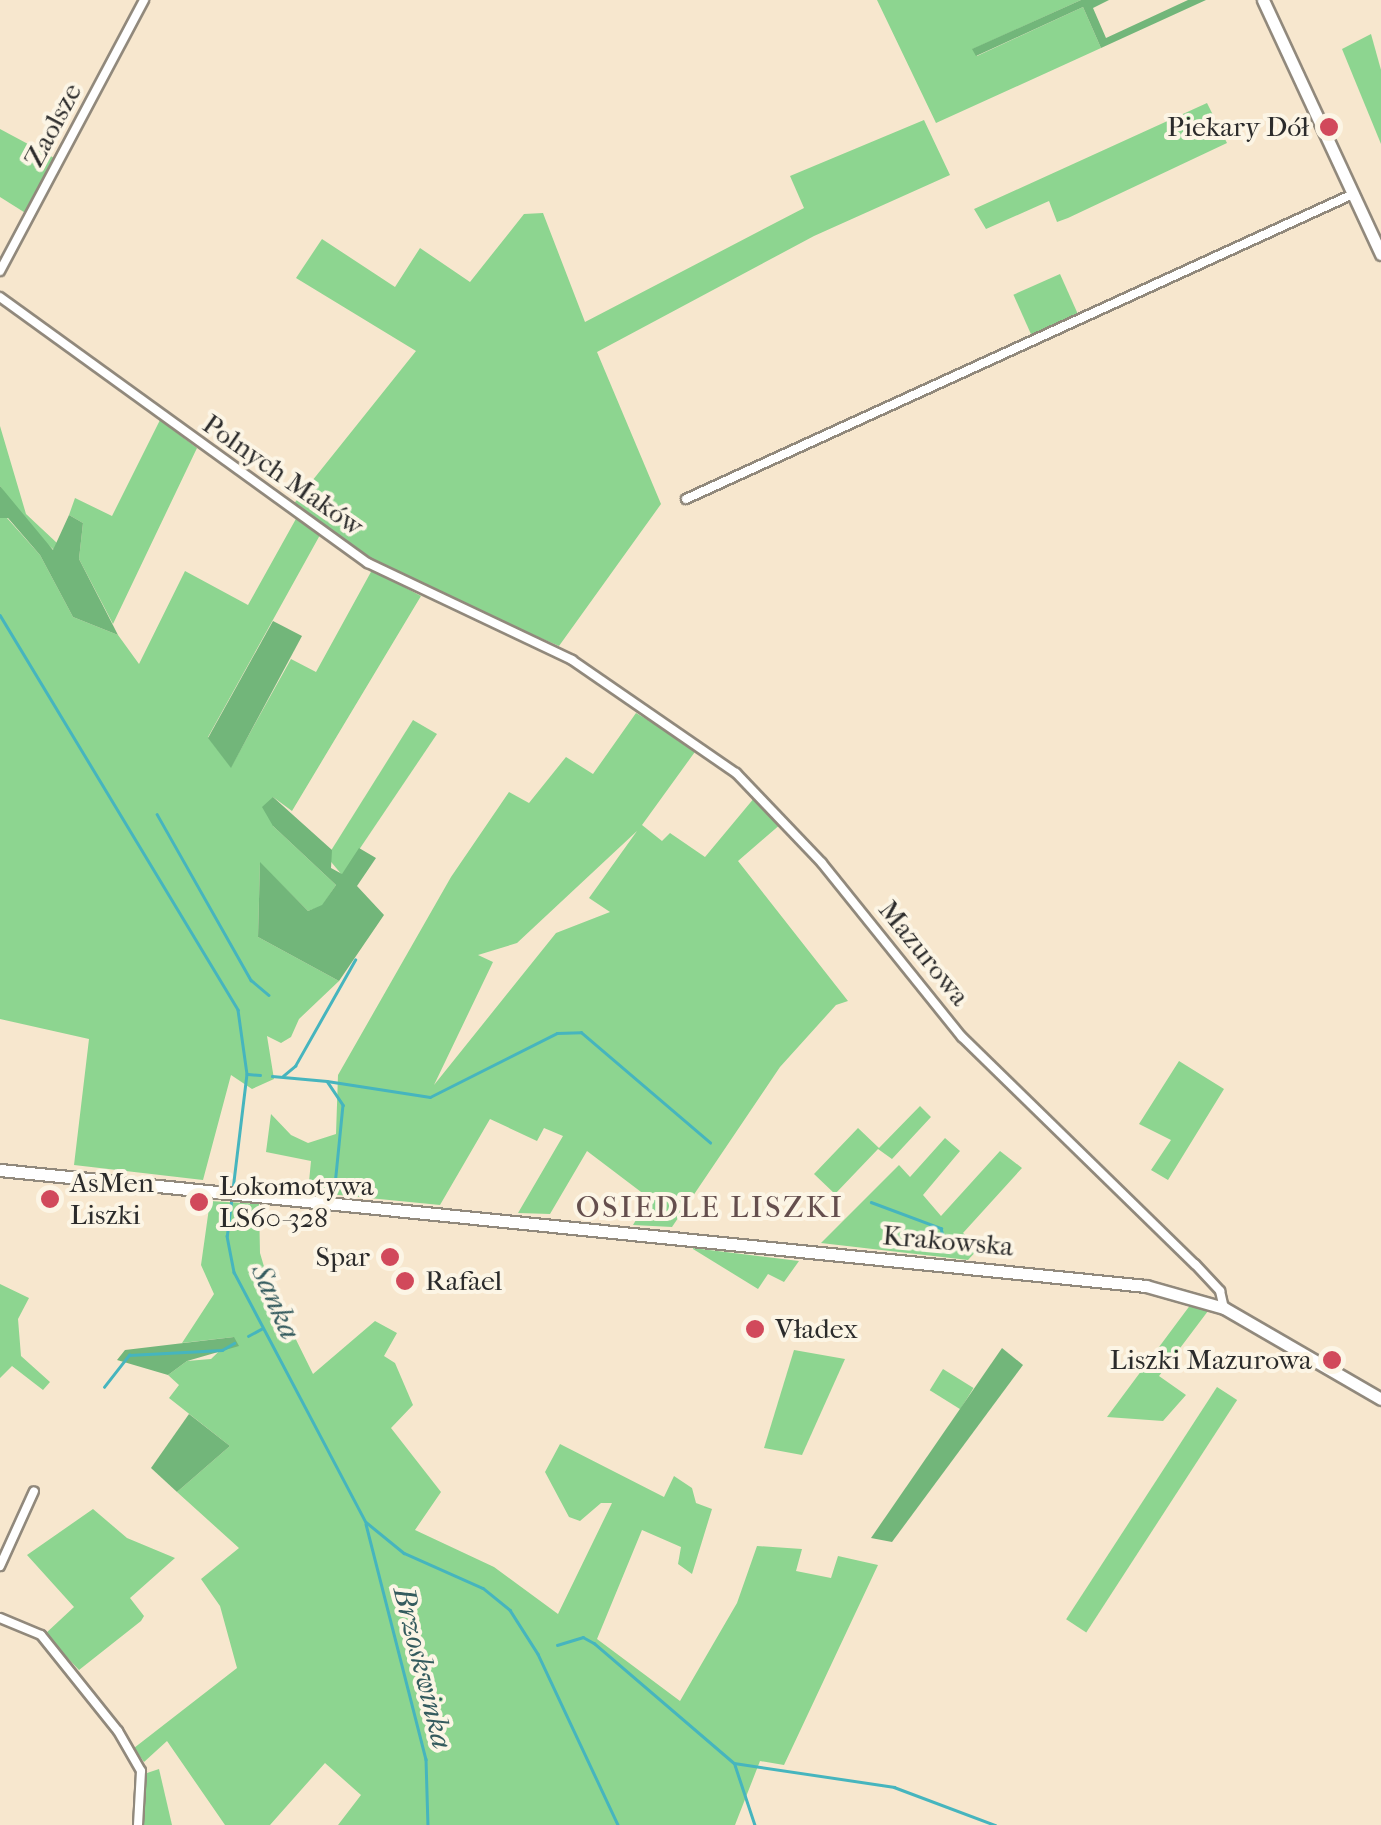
<!DOCTYPE html>
<meta charset="utf-8">
<style>
body{margin:0}
#map{position:relative;width:1381px;height:1825px;overflow:hidden;background:#f7e7ce;font-family:"IM FELL French Canon",serif}
div>[style]{position:absolute}
[style*='--x']{left:calc(var(--x)*1px);top:calc(var(--y)*1px);width:calc(var(--w)*1px);rotate:calc(var(--a)*1deg)}
.green>*{inset:0;background:#8dd590;transform-origin:0 0}
.forest>*{inset:0;background:#72b67a}
.stream>*{height:2.5px;margin:-1.25px;padding:0 1.25px;transform-origin:1.25px;border-radius:1.25px;background:#46b5be}
.roads{filter:drop-shadow(2px 0 #91897c) drop-shadow(-2px 0 #91897c) drop-shadow(0 2px #91897c) drop-shadow(0 -2px #91897c)}
.street>*{height:8px;margin:-4px;padding:0 4px;transform-origin:4px;border-radius:4px;background:#fff}
.secondary>*{height:11px;margin:-5.5px;padding:0 5.5px;transform-origin:5.5px;border-radius:5.5px;background:#fff}
.dots>*{width:28px;height:28px;translate:-50% -50%;box-sizing:border-box;border:5px solid #fcf5e5;border-radius:50%}
span{translate:-50% -50%;white-space:nowrap;text-align:center;line-height:1.15;-webkit-text-stroke:8px #fcf5e5;paint-order:stroke}
.street-label{font-size:28px;color:#2b2b2b}
.poi-label{font-size:28px;color:#2b2b2b}
.right{translate:-100% -50%;text-align:right}
.left{translate:0 -50%;text-align:left}
.neighbourhood-label{font-size:30px;color:#654f4e;letter-spacing:2.5px}
.water-label{font-size:30px;color:#345b5e;font-style:italic}
</style>
<div id="map">
<div class="green">
<i style="clip-path:polygon(877px 0,1081px 0,973px 49px,977px 56px,1083px 7px,1101px 48px,936px 123px)"></i>
<i style="clip-path:polygon(1371px 34px,1381px 70px,1381px 144px,1342px 49px)"></i>
<i style="clip-path:polygon(1207px 103px,1227px 143px,1068px 218px,1057px 222px,1049px 201px,986px 229px,974px 209px)"></i>
<i style="clip-path:polygon(924px 120px,950px 175px,814px 236px,597px 352px,661px 504px,559px 646px,405px 580px,292px 506px,416px 351px,296px 278px,322px 239px,395px 287px,420px 248px,470px 282px,524px 214px,543px 213px,585px 322px,804px 208px,790px 176px)"></i>
<i style="clip-path:polygon(0 129px,56px 159px,27px 214px,0 197px)"></i>
<i style="left:1060px;top:274px;width:45px;height:51px;rotate:66deg"></i>
<i style="clip-path:polygon(160px 420px,197px 448px,113px 624px,79px 559px,83px 523px,69px 515px,75px 498px,112px 516px)"></i>
<i style="clip-path:polygon(0 426px,26px 514px,57px 543px,54px 550px,26px 525px,0 486px)"></i>
<i style="clip-path:polygon(297px 517px,320px 535px,208px 737px,231px 767px,291px 659px,316px 672px,372px 570px,421px 596px,292px 811px,273px 797px,273px 826px,336px 885px,322px 906px,308px 911px,260px 863px,258px 937px,339px 981px,299px 1019px,291px 1037px,281px 1043px,267px 1036px,274px 1079px,252px 1089px,231px 1075px,203px 1180px,74px 1165px,89px 1039px,0 1019px,0 518px,7px 518px,40px 555px,73px 617px,118px 635px,139px 664px,185px 571px,248px 605px)"></i>
<i style="clip-path:polygon(evenodd,636px 713px,697px 749px,642px 825px,662px 841px,670px 833px,705px 857px,755px 797px,782px 823px,738px 861px,848px 1001px,836px 1005px,780px 1067px,672px 1227px,633px 1225px,649px 1198px,587px 1151px,550px 1214px,518px 1213px,563px 1136px,544px 1128px,537px 1141px,490px 1119px,440px 1205px,308px 1192px,311px 1161px,266px 1152px,271px 1114px,291px 1135px,308px 1143px,336px 1134px,338px 1075px,451px 877px,509px 792px,529px 803px,566px 757px,593px 774px,636px 713px,637px 831px,589px 898px,610px 912px,556px 933px,434px 1085px,493px 962px,478px 955px,517px 943px,637px 831px)"></i>
<i style="clip-path:polygon(413px 720px,437px 734px,342px 875px,327px 857px)"></i>
<i style="clip-path:polygon(1179px 1061px,1224px 1089px,1168px 1180px,1151px 1170px,1171px 1140px,1139px 1124px)"></i>
<i style="clip-path:polygon(920px 1106px,931px 1117px,892px 1159px,878px 1149px,835px 1194px,814px 1174px,858px 1128px,879px 1148px)"></i>
<i style="clip-path:polygon(945px 1138px,960px 1151px,923px 1195px,941px 1216px,1000px 1151px,1022px 1168px,963px 1233px,980px 1247px,968px 1260px,821px 1243px,899px 1165px,910px 1177px)"></i>
<i style="clip-path:polygon(210px 1201px,259px 1204px,260px 1253px,270px 1287px,313px 1374px,375px 1321px,397px 1333px,384px 1356px,395px 1363px,413px 1405px,391px 1428px,441px 1492px,415px 1530px,494px 1567px,558px 1614px,612px 1503px,601px 1503px,580px 1521px,569px 1517px,545px 1472px,560px 1444px,664px 1497px,674px 1476px,692px 1488px,696px 1503px,712px 1509px,692px 1574px,678px 1564px,681px 1547px,642px 1530px,597px 1639px,680px 1701px,737px 1603px,757px 1546px,802px 1549px,796px 1571px,831px 1578px,838px 1556px,878px 1565px,784px 1765px,760px 1761px,735px 1825px,338px 1825px,361px 1795px,325px 1763px,270px 1825px,225px 1825px,167px 1741px,144px 1762px,134px 1748px,237px 1668px,220px 1606px,201px 1579px,239px 1548px,177px 1492px,230px 1446px,169px 1398px,179px 1385px,168px 1375px,187px 1361px,211px 1359px,234px 1337px,182px 1343px,214px 1294px,201px 1265px)"></i>
<i style="clip-path:polygon(693px 1249px,693px 1248px,799px 1261px,784px 1282px,768px 1274px,758px 1289px)"></i>
<i style="clip-path:polygon(0 1284px,29px 1298px,18px 1319px,21px 1356px,50px 1382px,43px 1390px,12px 1366px,0 1378px)"></i>
<i style="clip-path:polygon(1191px 1304px,1208px 1311px,1159px 1376px,1186px 1395px,1163px 1421px,1107px 1417px)"></i>
<i style="clip-path:polygon(794px 1350px,845px 1359px,802px 1455px,764px 1448px)"></i>
<i style="left:943px;top:1369px;width:36px;height:25px;rotate:32deg"></i>
<i style="left:1217px;top:1387px;width:24px;height:277px;rotate:33deg"></i>
<i style="clip-path:polygon(93px 1509px,127px 1538px,175px 1558px,130px 1598px,144px 1616px,141px 1621px,79px 1670px,45px 1634px,74px 1607px,27px 1555px)"></i>
<i style="clip-path:polygon(159px 1769px,172px 1825px,141px 1825px,144px 1774px)"></i>
</div>
<div class="forest">
<i style="clip-path:polygon(1081px 0,1109px 0,1093px 8px,1106px 38px,1188px 0,1206px 0,1101px 48px,1083px 7px,976px 56px,972px 49px)"></i>
<i style="clip-path:polygon(0 486px,53px 550px,69px 515px,83px 523px,79px 559px,118px 635px,73px 617px,40px 555px,8px 518px,0 518px)"></i>
<i style="clip-path:polygon(273px 621px,302px 636px,231px 768px,208px 738px)"></i>
<i style="clip-path:polygon(273px 797px,332px 850px,331px 868px,342px 874px,359px 848px,376px 858px,357px 886px,384px 915px,339px 981px,258px 937px,260px 862px,308px 911px,322px 905px,336px 885px,273px 826px,262px 807px)"></i>
<i style="clip-path:polygon(234px 1337px,239px 1346px,187px 1361px,168px 1375px,117px 1360px,125px 1350px)"></i>
<i style="clip-path:polygon(1002px 1348px,1023px 1365px,892px 1542px,871px 1538px)"></i>
<i style="clip-path:polygon(189px 1414px,230px 1446px,177px 1492px,151px 1468px)"></i>
</div>
<div class="stream">
<i style="--x:0;--y:615;--w:461;--a:58.9"></i>
<i style="--x:238;--y:1010;--w:65;--a:82"></i>
<i style="--x:247;--y:1074;--w:117;--a:96.9"></i>
<i style="--x:157;--y:814;--w:191;--a:60.5"></i>
<i style="--x:251;--y:980;--w:23;--a:40"></i>
<i style="--x:248;--y:1074;--w:12;--a:5"></i>
<i style="--x:272;--y:1076;--w:55;--a:5.2"></i>
<i style="--x:327;--y:1081;--w:29;--a:56"></i>
<i style="--x:343;--y:1105;--w:90;--a:95.7"></i>
<i style="--x:283;--y:1076;--w:16;--a:-40"></i>
<i style="--x:295;--y:1066;--w:122;--a:-60.5"></i>
<i style="--x:327;--y:1081;--w:104;--a:8.8"></i>
<i style="--x:430;--y:1097;--w:142;--a:-26.7"></i>
<i style="--x:557;--y:1033;--w:24;--a:-2"></i>
<i style="--x:581;--y:1032;--w:170;--a:40.5"></i>
<i style="--x:232;--y:1198;--w:38;--a:97"></i>
<i style="--x:227;--y:1236;--w:37;--a:79"></i>
<i style="--x:234;--y:1272;--w:283;--a:62.2"></i>
<i style="--x:366;--y:1522;--w:49;--a:39.2"></i>
<i style="--x:404;--y:1553;--w:86;--a:23.9"></i>
<i style="--x:483;--y:1588;--w:35;--a:39"></i>
<i style="--x:510;--y:1610;--w:52;--a:57.5"></i>
<i style="--x:538;--y:1654;--w:189;--a:64.9"></i>
<i style="--x:871;--y:1202;--w:75;--a:20.4"></i>
<i style="--x:941;--y:1228;--w:23;--a:75"></i>
<i style="--x:248;--y:1336;--w:15;--a:-28"></i>
<i style="--x:104;--y:1387;--w:41;--a:-52"></i>
<i style="--x:129;--y:1355;--w:93;--a:-3.1"></i>
<i style="--x:222;--y:1350;--w:14;--a:-30"></i>
<i style="--x:366;--y:1524;--w:243;--a:75.7"></i>
<i style="--x:426;--y:1759;--w:66;--a:88.3"></i>
<i style="--x:557;--y:1645;--w:27;--a:-17"></i>
<i style="--x:583;--y:1637;--w:13;--a:29"></i>
<i style="--x:594;--y:1643;--w:184;--a:40.6"></i>
<i style="--x:734;--y:1763;--w:162;--a:8.5"></i>
<i style="--x:894;--y:1787;--w:108;--a:20.6"></i>
<i style="--x:735;--y:1765;--w:63;--a:71.6"></i>
</div>
<div class="roads">
<div class="street">
<i style="--x:0;--y:271;--w:307;--a:-62"></i>
<i style="--x:0;--y:297;--w:454;--a:35.9"></i>
<i style="--x:368;--y:563;--w:226;--a:25.4"></i>
<i style="--x:572;--y:660;--w:199;--a:34.6"></i>
<i style="--x:736;--y:773;--w:124;--a:46.3"></i>
<i style="--x:822;--y:863;--w:223;--a:51.2"></i>
<i style="--x:962;--y:1037;--w:325;--a:44.3"></i>
<i style="--x:1195;--y:1264;--w:37;--a:47"></i>
<i style="--x:1220;--y:1291;--w:17;--a:77"></i>
<i style="--x:686;--y:499;--w:733;--a:-24.57"></i>
<i style="--x:0;--y:1566;--w:82;--a:-65.6"></i>
<i style="--x:0;--y:1618;--w:44;--a:22.5"></i>
<i style="--x:41;--y:1635;--w:123;--a:51.3"></i>
<i style="--x:118;--y:1731;--w:46;--a:60.1"></i>
<i style="--x:141;--y:1771;--w:54;--a:93.2"></i>
</div>
<div class="secondary">
<i style="--x:1263;--y:0;--w:280;--a:65.1"></i>
<i style="--x:0;--y:1170;--w:1152;--a:5.78"></i>
<i style="--x:1146;--y:1286;--w:81;--a:15.8"></i>
<i style="--x:1224;--y:1308;--w:181;--a:30.1"></i>
</div>
</div>
<div class="dots">
<i style="left:1329px;top:127px;background:#d1495b"></i>
<i style="left:50px;top:1199px;background:#d1495b"></i>
<i style="left:199px;top:1202px;background:#d1495b"></i>
<i style="left:390px;top:1257px;background:#d1495b"></i>
<i style="left:405px;top:1281px;background:#d1495b"></i>
<i style="left:755px;top:1329px;background:#d1495b"></i>
<i style="left:1332px;top:1360px;background:#d1495b"></i>
</div>
<div class="street-label">
<span style="left:53px;top:125px;rotate:-62deg">Zaolsze</span>
<span style="left:283px;top:475px;rotate:35deg">Polnych Maków</span>
<span style="left:924px;top:953px;rotate:51deg">Mazurowa</span>
<span style="left:948px;top:1241px;rotate:5deg">Krakowska</span>
</div>
<div class="poi-label">
<span class="right" style="left:1309px;top:127px">Piekary Dół</span>
<span class="left" style="left:70px;top:1199px">AsMen<br>Liszki</span>
<span class="left" style="left:219px;top:1202px">Lokomotywa<br>LS60-328</span>
<span class="right" style="left:370px;top:1257px">Spar</span>
<span class="left" style="left:425px;top:1281px">Rafael</span>
<span class="left" style="left:775px;top:1329px">Vładex</span>
<span class="right" style="left:1312px;top:1360px">Liszki Mazurowa</span>
</div>
<div class="neighbourhood-label">
<span style="left:710px;top:1208px">OSIEDLE LISZKI</span>
</div>
<div class="water-label">
<span style="left:275px;top:1302px;rotate:66deg">Sanka</span>
<span style="left:422px;top:1668px;rotate:76deg">Brzoskwinka</span>
</div>
</div>
